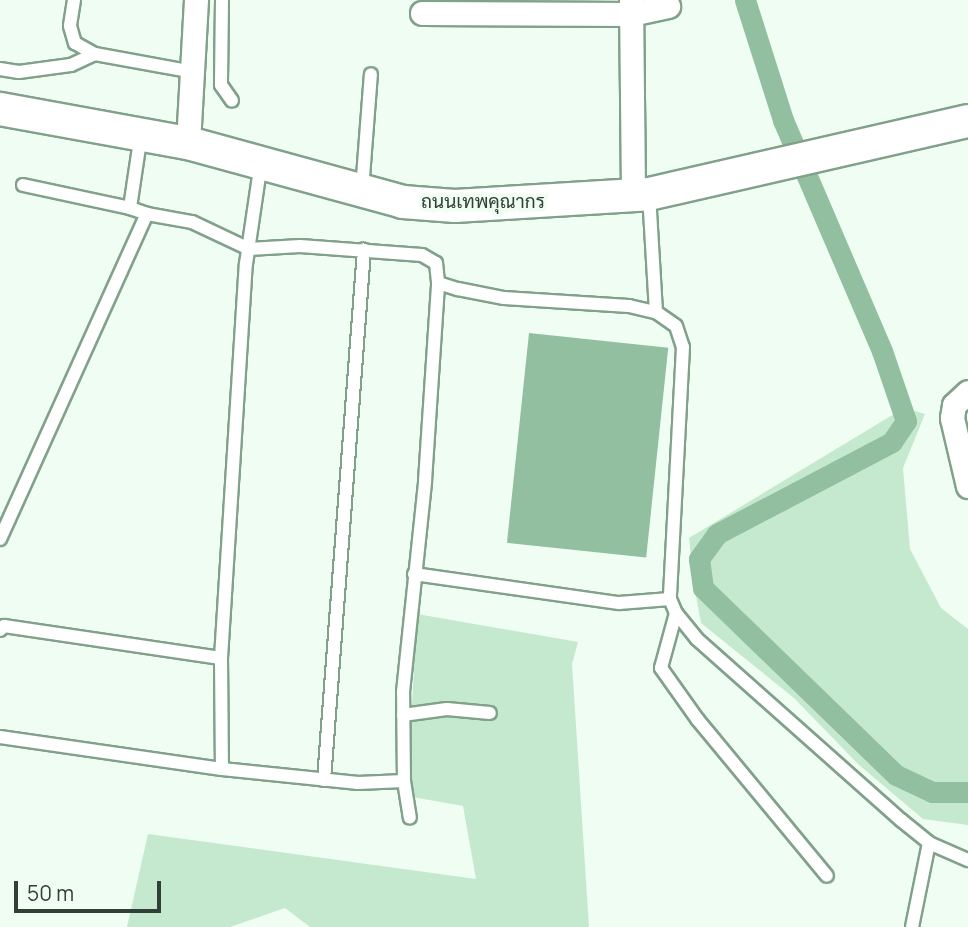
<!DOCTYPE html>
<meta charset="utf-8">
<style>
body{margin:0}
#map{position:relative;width:968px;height:927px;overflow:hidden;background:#f0fdf3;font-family:Manrope,Sarabun,sans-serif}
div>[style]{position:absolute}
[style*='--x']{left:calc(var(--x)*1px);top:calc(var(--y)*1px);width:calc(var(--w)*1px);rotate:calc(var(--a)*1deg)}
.green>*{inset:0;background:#c4e9ce}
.water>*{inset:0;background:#92bf9f;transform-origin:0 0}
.canal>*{height:21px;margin:-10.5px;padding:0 10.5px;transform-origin:10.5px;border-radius:10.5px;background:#92bf9f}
.roads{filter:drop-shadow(2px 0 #81a18a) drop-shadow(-2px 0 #81a18a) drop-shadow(0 2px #81a18a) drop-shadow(0 -2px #81a18a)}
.lane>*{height:12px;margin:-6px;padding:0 6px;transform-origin:6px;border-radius:6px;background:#fff}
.street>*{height:23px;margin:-11.5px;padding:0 11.5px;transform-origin:11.5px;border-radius:11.5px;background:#fff}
.secondary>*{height:32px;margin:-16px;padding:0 16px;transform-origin:16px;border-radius:16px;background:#fff}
span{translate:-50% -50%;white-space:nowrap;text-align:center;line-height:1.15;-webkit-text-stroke:7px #f0fdf3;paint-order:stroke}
.street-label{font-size:19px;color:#323f36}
.scale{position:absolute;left:14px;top:881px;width:147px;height:32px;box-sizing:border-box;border:4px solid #323f36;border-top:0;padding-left:9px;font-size:21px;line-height:24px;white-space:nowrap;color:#323f36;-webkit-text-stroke:5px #f0fdf3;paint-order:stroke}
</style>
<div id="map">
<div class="green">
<i style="clip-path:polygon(904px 408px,925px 414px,903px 468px,910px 549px,941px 608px,968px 629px,968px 825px,923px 819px,858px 764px,794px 698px,701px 623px,694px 585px,689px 538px)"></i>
<i style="clip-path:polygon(417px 614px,578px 642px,572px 664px,589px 927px,310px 927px,285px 908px,230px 927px,127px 927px,148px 834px,476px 879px,463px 806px,407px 796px)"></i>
</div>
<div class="water">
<i style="left:529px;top:333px;width:140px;height:211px;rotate:6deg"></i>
</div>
<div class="canal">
<i style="--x:745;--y:0;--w:126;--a:72.4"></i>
<i style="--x:783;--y:120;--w:251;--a:66.8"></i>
<i style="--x:882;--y:351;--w:74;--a:71.1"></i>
<i style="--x:906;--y:421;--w:25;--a:124"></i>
<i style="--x:892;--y:442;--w:198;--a:152.3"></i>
<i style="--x:717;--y:534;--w:31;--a:126"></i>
<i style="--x:699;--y:559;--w:29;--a:82"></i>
<i style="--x:703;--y:588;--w:269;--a:44.1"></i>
<i style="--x:896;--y:775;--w:40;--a:25"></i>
<i style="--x:932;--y:792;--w:36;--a:0"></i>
</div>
<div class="roads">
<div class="lane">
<i style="--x:74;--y:0;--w:26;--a:99"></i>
<i style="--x:70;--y:26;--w:18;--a:74"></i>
<i style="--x:75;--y:43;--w:23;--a:29"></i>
<i style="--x:95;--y:54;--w:101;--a:10.3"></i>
<i style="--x:222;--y:0;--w:85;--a:90.7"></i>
<i style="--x:221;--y:85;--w:19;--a:55"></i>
<i style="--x:0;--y:69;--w:19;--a:9"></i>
<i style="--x:19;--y:72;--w:52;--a:-7.7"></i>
<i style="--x:71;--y:65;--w:26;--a:-25"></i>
<i style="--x:141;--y:134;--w:75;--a:98.5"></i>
<i style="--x:130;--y:208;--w:18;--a:19"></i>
<i style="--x:147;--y:214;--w:46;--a:10.1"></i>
<i style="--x:192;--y:222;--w:63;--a:25.3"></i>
<i style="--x:249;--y:249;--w:51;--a:-3.4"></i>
<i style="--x:300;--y:246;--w:122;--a:4.2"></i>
<i style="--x:422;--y:255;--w:16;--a:30"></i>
<i style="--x:436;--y:263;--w:20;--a:84"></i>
<i style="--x:438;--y:283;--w:21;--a:17"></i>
<i style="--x:458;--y:289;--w:47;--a:11.1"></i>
<i style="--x:504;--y:298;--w:125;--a:3.7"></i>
<i style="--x:629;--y:306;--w:28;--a:13"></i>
<i style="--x:656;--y:312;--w:24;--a:35"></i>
<i style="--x:676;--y:326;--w:22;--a:72"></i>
<i style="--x:683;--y:347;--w:252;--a:93"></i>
<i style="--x:670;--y:599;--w:15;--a:67"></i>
<i style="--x:676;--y:613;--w:33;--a:51"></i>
<i style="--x:697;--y:639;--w:273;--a:41.6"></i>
<i style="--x:901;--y:820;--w:36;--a:39"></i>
<i style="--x:929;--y:843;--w:43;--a:23.6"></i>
<i style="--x:23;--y:185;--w:109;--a:12.1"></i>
<i style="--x:362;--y:190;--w:116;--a:-85.6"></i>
<i style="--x:649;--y:194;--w:118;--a:86.6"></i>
<i style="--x:0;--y:539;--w:357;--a:-65.7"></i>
<i style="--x:414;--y:574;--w:207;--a:8.1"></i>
<i style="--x:619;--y:603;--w:51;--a:-4.5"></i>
<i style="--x:676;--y:613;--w:57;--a:105.3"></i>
<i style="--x:661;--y:668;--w:64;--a:54.6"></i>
<i style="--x:698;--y:720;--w:202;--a:50.4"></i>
<i style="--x:0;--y:630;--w:6;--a:-45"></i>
<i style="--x:4;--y:626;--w:219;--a:8.4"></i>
<i style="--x:221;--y:658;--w:395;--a:-86.4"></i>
<i style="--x:246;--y:264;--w:102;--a:-81.6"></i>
<i style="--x:221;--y:658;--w:111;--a:89.5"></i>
<i style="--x:403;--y:715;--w:44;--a:-7.8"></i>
<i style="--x:447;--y:709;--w:43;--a:5.3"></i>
<i style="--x:0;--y:737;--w:224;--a:8.2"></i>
<i style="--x:222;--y:769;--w:137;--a:5.9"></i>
<i style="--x:358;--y:783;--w:46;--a:-2.5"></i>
<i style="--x:404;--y:781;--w:89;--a:-90.6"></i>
<i style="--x:403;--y:692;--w:212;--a:-84"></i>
<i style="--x:425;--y:481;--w:198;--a:-86.2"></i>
<i style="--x:324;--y:780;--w:532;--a:-85.68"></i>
<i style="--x:404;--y:781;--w:37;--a:81"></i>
<i style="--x:912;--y:927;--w:86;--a:-78.6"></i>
</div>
<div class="street">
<i style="--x:631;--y:0;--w:195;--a:89.4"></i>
<i style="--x:422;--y:13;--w:209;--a:0.3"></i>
<i style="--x:631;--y:14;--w:38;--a:-12"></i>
<i style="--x:188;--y:143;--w:143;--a:-86.8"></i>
<i style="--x:968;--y:392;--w:19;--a:137"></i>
<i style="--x:954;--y:405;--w:13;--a:99"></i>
<i style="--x:952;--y:418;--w:70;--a:76.8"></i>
</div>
<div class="secondary">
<i style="--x:0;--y:109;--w:191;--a:10.3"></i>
<i style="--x:188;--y:143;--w:223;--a:15.3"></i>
<i style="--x:403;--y:202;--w:52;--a:4.4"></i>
<i style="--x:455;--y:206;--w:194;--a:-3.5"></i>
<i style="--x:649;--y:194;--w:327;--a:-12.9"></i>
</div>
</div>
<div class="street-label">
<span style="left:483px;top:202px">ถนนเทพคุณากร</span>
</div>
<div class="scale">50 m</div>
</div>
